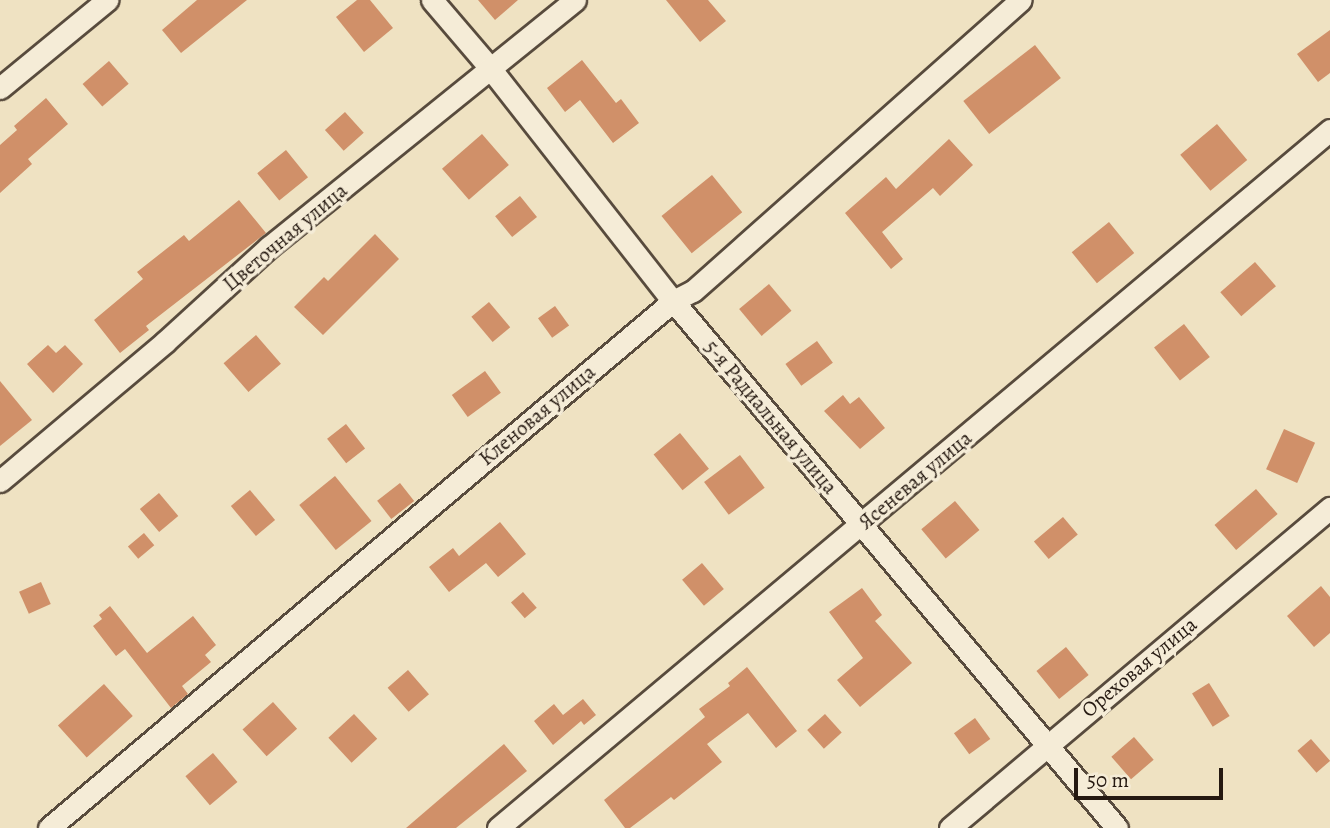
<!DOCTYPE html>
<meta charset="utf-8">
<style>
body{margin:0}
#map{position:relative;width:1330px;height:828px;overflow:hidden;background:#efe2c2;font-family:Alegreya,serif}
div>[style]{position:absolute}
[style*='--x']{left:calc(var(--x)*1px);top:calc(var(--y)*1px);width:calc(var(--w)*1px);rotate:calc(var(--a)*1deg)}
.building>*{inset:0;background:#d09069;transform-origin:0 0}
.roads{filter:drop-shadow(2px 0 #584b3d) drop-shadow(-2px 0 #584b3d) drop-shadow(0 2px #584b3d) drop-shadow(0 -2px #584b3d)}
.street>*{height:21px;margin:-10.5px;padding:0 10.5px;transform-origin:10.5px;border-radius:10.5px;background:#f5ecd7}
span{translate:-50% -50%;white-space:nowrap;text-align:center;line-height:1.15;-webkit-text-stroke:7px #f5ecd7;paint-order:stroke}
.street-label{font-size:21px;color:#251911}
.scale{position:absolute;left:1074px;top:768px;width:149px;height:32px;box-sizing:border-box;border:4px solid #251911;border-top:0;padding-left:9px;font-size:21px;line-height:24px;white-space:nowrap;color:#251911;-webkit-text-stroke:5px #f5ecd7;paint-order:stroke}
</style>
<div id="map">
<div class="building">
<i style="clip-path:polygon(197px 0,247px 0,181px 53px,162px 30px)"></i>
<i style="clip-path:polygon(357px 0,370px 0,393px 28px,364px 52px,336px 17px)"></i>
<i style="clip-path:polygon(478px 0,518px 0,495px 20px)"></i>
<i style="clip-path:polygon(666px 0,708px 0,726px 21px,700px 42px)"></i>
<i style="clip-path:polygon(1330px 30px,1330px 73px,1318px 82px,1297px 54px)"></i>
<i style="left:1035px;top:45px;width:42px;height:91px;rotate:52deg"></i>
<i style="clip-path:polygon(582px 60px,616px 103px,621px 99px,639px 123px,613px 143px,580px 100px,565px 112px,547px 88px)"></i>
<i style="left:109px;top:61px;width:30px;height:35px;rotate:49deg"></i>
<i style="clip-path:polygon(46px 98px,68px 124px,28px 159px,32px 164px,0 193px,0 145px,17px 130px,14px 126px)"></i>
<i style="left:345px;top:112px;width:28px;height:27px;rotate:48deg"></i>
<i style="left:1217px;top:124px;width:47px;height:48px;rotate:50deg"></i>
<i style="left:482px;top:134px;width:41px;height:53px;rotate:49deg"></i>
<i style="clip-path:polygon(949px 139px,973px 165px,940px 196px,933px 188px,882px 232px,903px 259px,891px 269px,845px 213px,886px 177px,896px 189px)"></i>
<i style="left:286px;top:150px;width:35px;height:37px;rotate:51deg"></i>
<i style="left:712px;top:175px;width:48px;height:65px;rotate:51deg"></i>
<i style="left:520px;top:196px;width:27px;height:32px;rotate:51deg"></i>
<i style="clip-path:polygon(239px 200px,266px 233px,146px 326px,149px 330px,120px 353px,94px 320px,143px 279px,137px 272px,184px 235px,189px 241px)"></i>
<i style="left:1109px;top:222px;width:40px;height:48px;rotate:51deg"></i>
<i style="clip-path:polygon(375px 234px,399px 259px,323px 335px,294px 307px,324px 277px,328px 281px)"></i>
<i style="left:1255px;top:262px;width:32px;height:46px;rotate:49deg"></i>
<i style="left:769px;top:284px;width:35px;height:39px;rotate:50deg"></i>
<i style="left:489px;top:302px;width:33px;height:23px;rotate:50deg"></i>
<i style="left:555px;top:306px;width:24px;height:21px;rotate:54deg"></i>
<i style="left:1184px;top:324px;width:42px;height:38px;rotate:52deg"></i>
<i style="left:256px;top:335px;width:38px;height:43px;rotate:49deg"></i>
<i style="left:817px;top:341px;width:27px;height:39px;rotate:54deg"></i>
<i style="clip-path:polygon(48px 345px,56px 353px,65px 345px,83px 364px,53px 393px,27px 364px)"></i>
<i style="left:485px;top:371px;width:27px;height:41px;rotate:54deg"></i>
<i style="clip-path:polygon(0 381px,32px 420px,0 446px)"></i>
<i style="clip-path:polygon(843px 395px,850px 404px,859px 397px,885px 428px,860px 449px,824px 411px)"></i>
<i style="left:346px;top:424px;width:31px;height:24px;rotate:52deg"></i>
<i style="left:1284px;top:429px;width:34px;height:44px;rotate:24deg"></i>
<i style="left:680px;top:433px;width:46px;height:34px;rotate:51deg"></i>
<i style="left:740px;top:455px;width:41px;height:45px;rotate:53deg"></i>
<i style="left:335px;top:476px;width:58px;height:46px;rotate:51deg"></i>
<i style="left:400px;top:483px;width:23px;height:29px;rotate:52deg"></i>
<i style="left:1256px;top:489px;width:33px;height:55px;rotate:49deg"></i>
<i style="left:250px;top:490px;width:39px;height:25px;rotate:50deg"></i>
<i style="left:159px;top:493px;width:30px;height:25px;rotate:50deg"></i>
<i style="left:955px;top:501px;width:38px;height:44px;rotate:50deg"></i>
<i style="left:1063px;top:517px;width:23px;height:38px;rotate:50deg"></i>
<i style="clip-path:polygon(500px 522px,526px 554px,498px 577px,486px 563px,449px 592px,429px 567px,453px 548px,459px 556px)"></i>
<i style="left:144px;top:533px;width:16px;height:21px;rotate:50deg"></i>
<i style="left:702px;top:563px;width:34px;height:26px;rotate:50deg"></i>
<i style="left:41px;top:582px;width:24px;height:24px;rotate:66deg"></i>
<i style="clip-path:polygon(1321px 586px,1330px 597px,1330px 633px,1314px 647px,1287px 616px)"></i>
<i style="clip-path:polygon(862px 588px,882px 615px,875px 621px,912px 663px,860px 707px,837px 680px,863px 658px,829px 612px)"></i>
<i style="left:523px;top:592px;width:21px;height:16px;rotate:49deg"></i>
<i style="clip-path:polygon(110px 606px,147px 653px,193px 616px,216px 645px,205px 655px,211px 662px,182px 686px,188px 694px,171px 708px,125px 649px,116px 656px,93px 626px,102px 619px,99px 615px)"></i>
<i style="left:1066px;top:647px;width:36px;height:38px;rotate:51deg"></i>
<i style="clip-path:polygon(747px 667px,797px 731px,776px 748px,748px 713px,707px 744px,722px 762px,674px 800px,671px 797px,630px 828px,625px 828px,604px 800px,705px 717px,699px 709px,730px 686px,728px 683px)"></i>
<i style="left:408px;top:670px;width:32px;height:27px;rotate:49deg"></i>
<i style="left:1209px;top:683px;width:39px;height:20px;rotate:58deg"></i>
<i style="left:104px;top:684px;width:43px;height:62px;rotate:48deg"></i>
<i style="clip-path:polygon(583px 699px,596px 715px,584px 725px,581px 721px,553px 745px,534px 721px,554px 704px,563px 715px)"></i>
<i style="left:273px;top:702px;width:36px;height:41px;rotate:48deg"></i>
<i style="left:354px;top:714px;width:34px;height:35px;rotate:47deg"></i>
<i style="left:825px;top:714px;width:25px;height:24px;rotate:48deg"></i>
<i style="left:975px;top:718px;width:26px;height:26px;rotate:54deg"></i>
<i style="left:1134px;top:737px;width:30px;height:30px;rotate:49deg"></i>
<i style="left:1311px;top:739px;width:29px;height:18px;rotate:49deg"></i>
<i style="clip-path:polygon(504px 744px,527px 771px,456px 828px,406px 828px)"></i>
<i style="left:213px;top:753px;width:38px;height:36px;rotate:50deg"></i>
</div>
<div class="roads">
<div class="street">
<i style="--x:432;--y:0;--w:89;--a:49.5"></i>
<i style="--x:490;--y:68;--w:296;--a:51.9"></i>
<i style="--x:673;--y:301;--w:689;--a:49.89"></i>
<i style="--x:0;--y:88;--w:139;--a:-39.4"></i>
<i style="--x:0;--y:481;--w:216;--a:-40.1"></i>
<i style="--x:165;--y:342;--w:141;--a:-42.4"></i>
<i style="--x:269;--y:247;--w:393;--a:-38.9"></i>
<i style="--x:49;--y:828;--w:817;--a:-40.18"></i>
<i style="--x:673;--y:301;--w:22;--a:-27"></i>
<i style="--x:693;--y:291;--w:438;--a:-41.6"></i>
<i style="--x:498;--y:828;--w:1086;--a:-39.99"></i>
<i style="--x:950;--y:828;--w:497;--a:-40.1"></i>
</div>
</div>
<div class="street-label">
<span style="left:285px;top:237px;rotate:-40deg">Цветочная улица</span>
<span style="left:537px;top:415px;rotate:-40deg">Кленовая улица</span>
<span style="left:771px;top:417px;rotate:50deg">5-я Радиальная улица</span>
<span style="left:915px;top:480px;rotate:-40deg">Ясеневая улица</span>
<span style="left:1139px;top:667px;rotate:-40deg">Ореховая улица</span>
</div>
<div class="scale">50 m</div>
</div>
